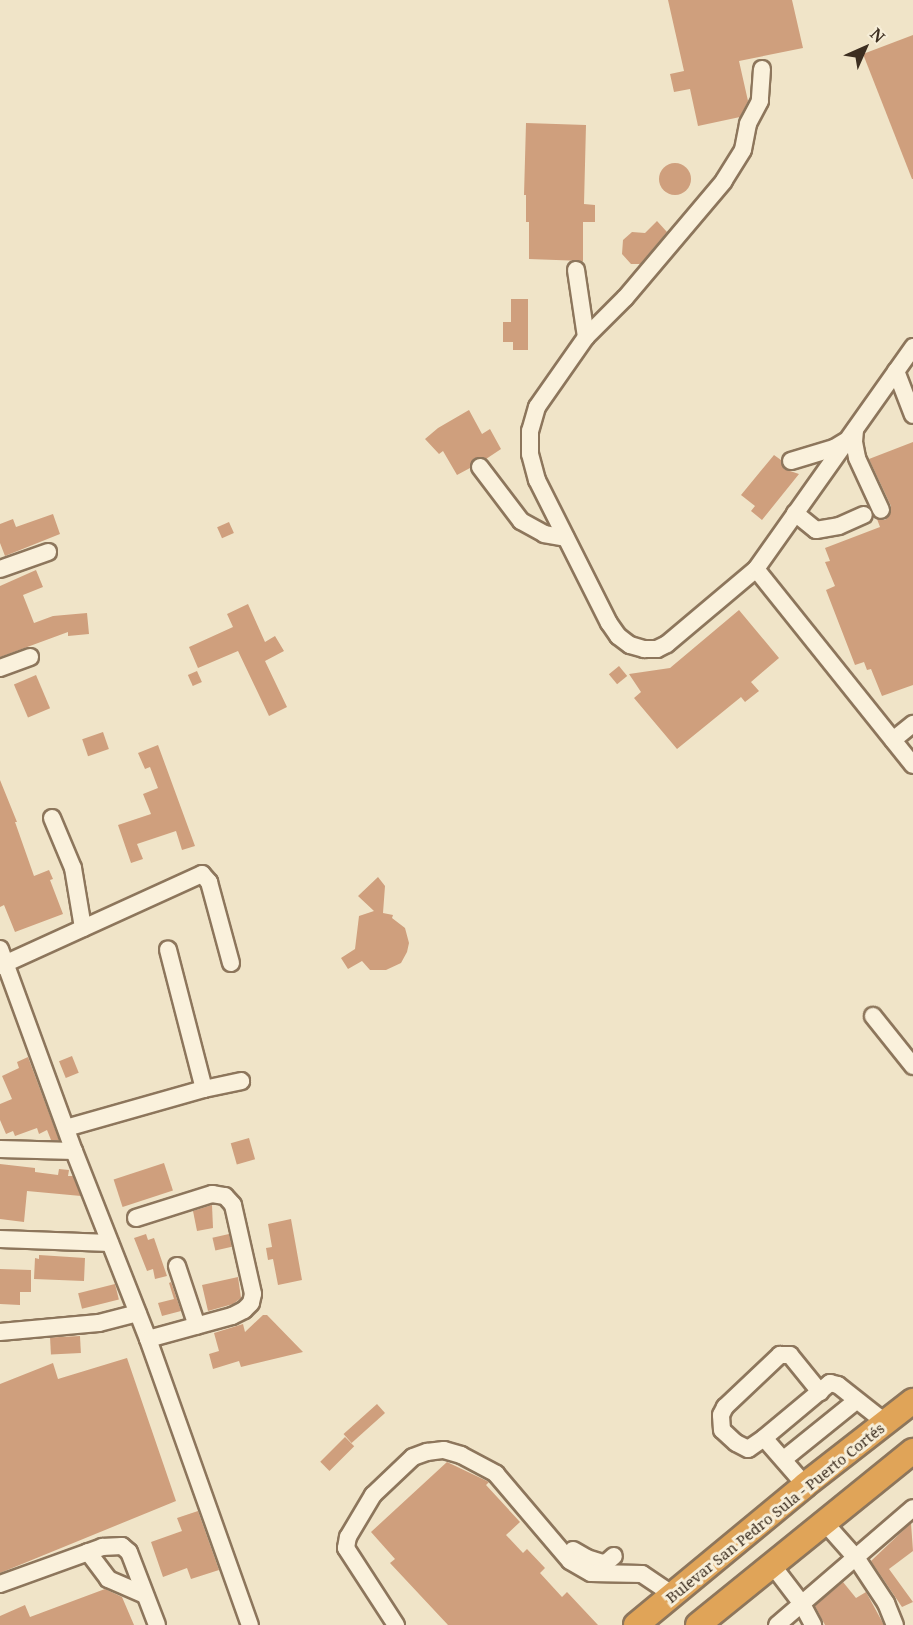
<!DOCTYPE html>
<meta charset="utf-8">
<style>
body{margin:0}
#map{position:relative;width:913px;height:1625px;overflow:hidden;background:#f0e4c8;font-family:"Noto Serif",serif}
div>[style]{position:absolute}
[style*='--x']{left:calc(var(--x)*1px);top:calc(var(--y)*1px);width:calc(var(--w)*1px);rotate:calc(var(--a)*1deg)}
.building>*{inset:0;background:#cf9f7d;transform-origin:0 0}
.round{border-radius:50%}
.roads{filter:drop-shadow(2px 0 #8d765c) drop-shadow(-2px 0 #8d765c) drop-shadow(0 2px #8d765c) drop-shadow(0 -2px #8d765c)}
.minor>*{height:16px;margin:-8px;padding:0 8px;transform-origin:8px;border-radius:8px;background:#faf1dc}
.highway>*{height:24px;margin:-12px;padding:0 12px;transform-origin:12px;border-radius:12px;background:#e0a458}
span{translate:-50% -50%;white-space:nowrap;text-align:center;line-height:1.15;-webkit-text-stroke:6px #f7eed8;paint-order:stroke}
.street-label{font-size:15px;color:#3d2e20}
.north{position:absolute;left:835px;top:18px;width:60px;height:60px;-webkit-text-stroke:4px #f7eed8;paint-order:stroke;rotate:45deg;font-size:16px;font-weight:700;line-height:24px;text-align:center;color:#3d2e20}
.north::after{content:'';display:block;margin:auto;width:21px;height:27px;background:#3d2e20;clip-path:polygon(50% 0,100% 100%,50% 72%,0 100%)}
</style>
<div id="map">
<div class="building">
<i style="clip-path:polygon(668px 0,792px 0,803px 48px,739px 61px,748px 101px,740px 117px,698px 126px,690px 89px,674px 92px,670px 74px,684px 71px)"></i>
<i style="clip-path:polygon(913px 35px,913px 179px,912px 179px,863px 54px)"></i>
<i style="clip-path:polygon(526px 123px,586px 125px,584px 204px,595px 205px,595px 222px,583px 222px,583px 261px,529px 259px,529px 222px,526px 222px,526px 195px,524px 195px)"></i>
<i class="round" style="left:659px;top:163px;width:32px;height:32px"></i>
<i style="clip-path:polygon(657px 221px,667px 232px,640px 264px,631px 264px,622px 254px,623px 240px,632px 232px,645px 233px)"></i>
<i style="clip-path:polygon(511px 299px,528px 299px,528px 350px,513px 350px,513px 342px,503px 342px,503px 322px,511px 322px)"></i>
<i style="clip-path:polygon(469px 410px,482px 434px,490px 429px,501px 449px,486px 459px,474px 458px,470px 468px,457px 475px,443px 451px,439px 454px,425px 439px,438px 428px)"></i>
<i style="clip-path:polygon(913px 442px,913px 685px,882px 696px,871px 669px,867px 670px,864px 662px,855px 665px,826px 590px,835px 586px,825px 562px,830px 561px,825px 548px,880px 527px,877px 519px,885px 520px,889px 516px,891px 506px,869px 459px)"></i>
<i style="clip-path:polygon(774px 455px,781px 460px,784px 469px,799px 474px,762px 520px,751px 511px,755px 506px,741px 495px)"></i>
<i style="clip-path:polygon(53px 514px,60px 534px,5px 556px,0 543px,0 524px,13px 519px,16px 527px)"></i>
<i style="left:229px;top:522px;width:12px;height:13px;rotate:66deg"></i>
<i style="clip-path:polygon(36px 570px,43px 587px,23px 595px,34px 623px,53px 616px,87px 613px,89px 634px,68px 636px,68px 632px,0 657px,0 586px)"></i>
<i style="clip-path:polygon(248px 604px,265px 642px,275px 636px,284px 651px,265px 661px,287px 707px,269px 716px,238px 651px,198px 668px,189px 647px,233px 627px,227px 614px)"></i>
<i style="clip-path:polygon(739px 610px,779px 658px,751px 682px,759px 691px,745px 702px,741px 697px,677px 749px,634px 698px,641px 692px,629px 674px,670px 668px)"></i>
<i style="left:619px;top:666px;width:13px;height:13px;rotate:51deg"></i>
<i style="left:197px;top:671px;width:12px;height:10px;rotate:66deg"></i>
<i style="left:36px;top:675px;width:36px;height:24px;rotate:67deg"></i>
<i style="left:103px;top:732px;width:18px;height:22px;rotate:71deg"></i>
<i style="clip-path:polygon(158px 745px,195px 846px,182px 850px,176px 831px,137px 844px,143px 859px,131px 863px,118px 825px,151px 814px,143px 794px,158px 788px,150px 767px,145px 769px,138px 753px)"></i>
<i style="clip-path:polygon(0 780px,17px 822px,15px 822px,34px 876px,49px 870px,53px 879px,50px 880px,63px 914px,15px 932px,4px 905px,0 907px)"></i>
<i style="clip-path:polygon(378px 877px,385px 886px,383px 913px,393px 915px,392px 918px,405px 928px,409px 943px,407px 952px,401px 963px,386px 970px,370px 970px,362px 961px,348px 969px,341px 958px,355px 949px,359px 916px,374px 911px,358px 896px)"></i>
<i style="left:72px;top:1056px;width:18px;height:14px;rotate:68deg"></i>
<i style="clip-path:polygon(28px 1057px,59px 1140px,51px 1140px,47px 1130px,39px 1134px,37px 1128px,15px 1136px,13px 1131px,6px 1134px,0 1120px,0 1104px,12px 1099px,2px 1076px,19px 1068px,17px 1062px)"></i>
<i style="left:249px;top:1138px;width:22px;height:19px;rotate:74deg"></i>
<i style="left:164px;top:1163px;width:29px;height:53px;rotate:72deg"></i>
<i style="clip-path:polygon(0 1164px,35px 1168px,35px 1172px,58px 1175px,59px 1169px,69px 1170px,68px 1176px,73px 1176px,81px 1196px,27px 1191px,24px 1222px,0 1219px)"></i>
<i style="clip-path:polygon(212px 1205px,213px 1228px,197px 1231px,193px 1211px)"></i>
<i style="clip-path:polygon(291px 1219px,302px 1280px,278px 1285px,273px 1259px,268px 1260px,266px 1248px,272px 1247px,268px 1224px)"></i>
<i style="clip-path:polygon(146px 1234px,148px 1240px,154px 1238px,167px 1276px,155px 1279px,153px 1269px,147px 1271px,134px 1238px)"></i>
<i style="left:229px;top:1234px;width:13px;height:17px;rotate:77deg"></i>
<i style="clip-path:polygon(39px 1255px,85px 1258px,84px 1281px,34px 1279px,35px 1258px,39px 1259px)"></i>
<i style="clip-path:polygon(0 1269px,31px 1270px,31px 1292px,20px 1292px,20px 1305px,0 1304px)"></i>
<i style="clip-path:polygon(238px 1277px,241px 1298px,233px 1304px,208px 1311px,202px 1285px)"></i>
<i style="clip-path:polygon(171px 1282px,181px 1311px,162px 1316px,158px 1303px,174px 1299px,169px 1283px)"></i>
<i style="left:115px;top:1284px;width:16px;height:38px;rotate:76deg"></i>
<i style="clip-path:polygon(263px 1315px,267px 1315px,303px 1352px,241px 1367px,239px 1361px,213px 1369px,209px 1354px,219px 1351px,214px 1333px,243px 1324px,245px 1332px)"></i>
<i style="left:80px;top:1336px;width:17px;height:30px;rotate:87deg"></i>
<i style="clip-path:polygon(127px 1358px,176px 1501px,0 1573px,0 1384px,53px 1363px,58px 1379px)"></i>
<i style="left:377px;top:1404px;width:12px;height:45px;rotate:48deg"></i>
<i style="left:345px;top:1437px;width:13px;height:35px;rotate:45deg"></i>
<i style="clip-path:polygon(447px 1462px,489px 1482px,486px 1485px,520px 1522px,506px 1535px,523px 1553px,527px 1549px,545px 1568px,540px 1573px,562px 1597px,567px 1592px,598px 1625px,448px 1625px,390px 1563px,395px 1559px,371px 1532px)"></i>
<i style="clip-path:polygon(198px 1511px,219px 1570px,191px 1579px,187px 1568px,163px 1577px,151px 1542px,182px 1531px,177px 1518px)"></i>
<i style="clip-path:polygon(911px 1523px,913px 1551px,889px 1569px,913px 1602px,902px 1607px,871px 1561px)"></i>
<i style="clip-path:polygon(843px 1582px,856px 1598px,866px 1592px,884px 1625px,825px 1625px,815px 1606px)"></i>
<i style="clip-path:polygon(105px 1589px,122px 1597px,134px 1625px,0 1625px,0 1616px,25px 1605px,30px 1617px)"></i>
</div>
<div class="roads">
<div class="minor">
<i style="--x:762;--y:69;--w:32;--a:94"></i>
<i style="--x:760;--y:101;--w:26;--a:118"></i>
<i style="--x:748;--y:124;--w:26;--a:101"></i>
<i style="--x:743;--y:150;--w:36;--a:122"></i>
<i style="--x:724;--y:181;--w:153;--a:130.2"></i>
<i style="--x:625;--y:298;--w:55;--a:135"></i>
<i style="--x:586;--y:337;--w:85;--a:125"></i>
<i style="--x:537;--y:407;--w:25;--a:106"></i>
<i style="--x:530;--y:431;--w:23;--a:90"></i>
<i style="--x:530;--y:454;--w:27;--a:75"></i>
<i style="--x:537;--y:480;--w:160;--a:63.3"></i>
<i style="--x:609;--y:623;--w:16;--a:55"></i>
<i style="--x:618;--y:636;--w:15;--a:37"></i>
<i style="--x:630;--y:645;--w:15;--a:16"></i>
<i style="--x:644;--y:649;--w:13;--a:0"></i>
<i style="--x:657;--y:649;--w:11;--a:-27"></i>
<i style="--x:667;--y:644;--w:116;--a:-40.1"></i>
<i style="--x:756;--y:569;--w:272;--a:-54.7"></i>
<i style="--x:576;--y:270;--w:68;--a:81.5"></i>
<i style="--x:896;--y:371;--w:47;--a:68.9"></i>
<i style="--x:855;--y:430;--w:12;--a:95"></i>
<i style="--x:854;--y:442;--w:16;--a:79"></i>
<i style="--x:857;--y:458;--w:57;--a:65.2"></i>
<i style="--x:791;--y:461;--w:45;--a:-16.8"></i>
<i style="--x:834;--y:448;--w:12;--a:-31"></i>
<i style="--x:480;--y:467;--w:68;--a:52.8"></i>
<i style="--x:521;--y:521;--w:26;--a:29"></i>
<i style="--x:544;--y:534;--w:22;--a:10"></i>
<i style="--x:795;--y:513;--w:27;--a:39"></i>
<i style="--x:816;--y:530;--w:23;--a:-10"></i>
<i style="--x:839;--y:526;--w:27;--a:-24"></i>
<i style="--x:0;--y:569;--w:51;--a:-19.5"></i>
<i style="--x:756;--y:569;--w:251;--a:51.3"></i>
<i style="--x:0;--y:668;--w:32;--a:-20"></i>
<i style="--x:893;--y:740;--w:26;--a:-39"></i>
<i style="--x:52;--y:818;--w:54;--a:67.2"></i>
<i style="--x:73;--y:868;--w:61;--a:80.5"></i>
<i style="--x:0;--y:949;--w:215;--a:69.9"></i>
<i style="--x:74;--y:1151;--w:202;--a:68.5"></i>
<i style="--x:148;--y:1339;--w:304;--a:70.4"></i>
<i style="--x:0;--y:966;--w:222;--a:-24.5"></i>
<i style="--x:202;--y:874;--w:11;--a:49"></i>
<i style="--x:209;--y:882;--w:84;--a:74.8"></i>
<i style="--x:873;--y:1016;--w:64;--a:51.3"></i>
<i style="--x:204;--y:1089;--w:38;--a:-12"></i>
<i style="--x:66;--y:1128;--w:143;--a:-15.8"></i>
<i style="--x:204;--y:1089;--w:144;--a:-104.5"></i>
<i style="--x:0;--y:1149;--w:74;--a:1.5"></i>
<i style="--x:136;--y:1218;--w:80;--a:-17.5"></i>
<i style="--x:212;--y:1194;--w:13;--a:9"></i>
<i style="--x:225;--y:1196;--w:12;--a:48"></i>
<i style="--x:233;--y:1205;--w:91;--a:77.3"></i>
<i style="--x:253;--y:1294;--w:9;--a:103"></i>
<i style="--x:251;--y:1303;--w:10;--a:135"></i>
<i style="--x:244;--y:1310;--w:13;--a:153"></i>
<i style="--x:232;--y:1316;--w:87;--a:164.7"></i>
<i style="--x:0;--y:1239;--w:110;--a:2.1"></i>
<i style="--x:177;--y:1266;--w:63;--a:71.6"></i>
<i style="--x:0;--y:1332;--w:99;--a:-5.2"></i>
<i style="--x:99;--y:1323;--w:40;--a:-14.4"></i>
<i style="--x:764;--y:1438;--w:19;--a:145"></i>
<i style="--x:748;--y:1449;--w:13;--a:-153"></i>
<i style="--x:736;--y:1443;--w:19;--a:-137"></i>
<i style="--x:722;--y:1430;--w:15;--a:-94"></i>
<i style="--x:721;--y:1415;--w:9;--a:-63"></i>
<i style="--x:725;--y:1407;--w:76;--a:-43.4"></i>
<i style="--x:780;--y:1355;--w:10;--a:0"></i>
<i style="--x:790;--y:1355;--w:48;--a:51"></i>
<i style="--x:784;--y:1459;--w:92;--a:-38.9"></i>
<i style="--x:805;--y:1485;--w:62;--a:-131.1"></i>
<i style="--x:764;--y:1438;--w:86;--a:-39.8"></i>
<i style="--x:830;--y:1383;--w:8;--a:14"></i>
<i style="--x:838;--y:1385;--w:61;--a:38.4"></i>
<i style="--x:825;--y:1523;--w:48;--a:48.4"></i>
<i style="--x:857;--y:1559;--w:53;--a:56.6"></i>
<i style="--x:886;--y:1603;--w:24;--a:68"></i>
<i style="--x:573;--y:1550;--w:16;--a:30"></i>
<i style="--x:587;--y:1558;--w:16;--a:18"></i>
<i style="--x:602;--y:1563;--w:5;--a:-11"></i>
<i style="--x:607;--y:1562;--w:9;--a:-41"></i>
<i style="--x:88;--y:1552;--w:34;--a:53"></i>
<i style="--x:108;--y:1579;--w:40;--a:23.4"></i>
<i style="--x:773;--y:1566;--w:48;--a:52.7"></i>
<i style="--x:802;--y:1604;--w:24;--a:62"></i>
<i style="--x:0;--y:1584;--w:109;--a:-19.9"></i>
<i style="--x:102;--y:1547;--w:20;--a:-3"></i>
<i style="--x:122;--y:1546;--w:9;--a:41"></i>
<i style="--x:129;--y:1552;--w:78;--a:69"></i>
<i style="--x:396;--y:1625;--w:92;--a:-123"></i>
<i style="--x:346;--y:1548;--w:11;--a:-80"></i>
<i style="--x:348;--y:1537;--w:49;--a:-59.2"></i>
<i style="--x:373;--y:1495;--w:55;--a:-43.5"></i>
<i style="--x:413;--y:1457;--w:15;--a:-20"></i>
<i style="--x:427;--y:1452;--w:17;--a:-7"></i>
<i style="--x:444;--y:1450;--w:18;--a:16"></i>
<i style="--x:461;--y:1455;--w:40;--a:28"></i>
<i style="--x:496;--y:1474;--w:114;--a:49.6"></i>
<i style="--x:570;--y:1561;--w:24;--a:30"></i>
<i style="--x:591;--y:1573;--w:51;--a:1.1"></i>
<i style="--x:642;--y:1574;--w:37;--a:34"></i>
<i style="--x:777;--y:1625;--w:179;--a:-40.7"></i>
</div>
<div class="highway">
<i style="--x:636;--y:1625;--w:219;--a:-39.6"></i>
<i style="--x:805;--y:1485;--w:137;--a:-37.9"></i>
<i style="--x:698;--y:1625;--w:277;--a:-39"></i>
</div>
</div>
<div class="street-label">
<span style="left:775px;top:1513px;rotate:-39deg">Bulevar San Pedro Sula - Puerto Cortés</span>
</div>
<div class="north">N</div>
</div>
